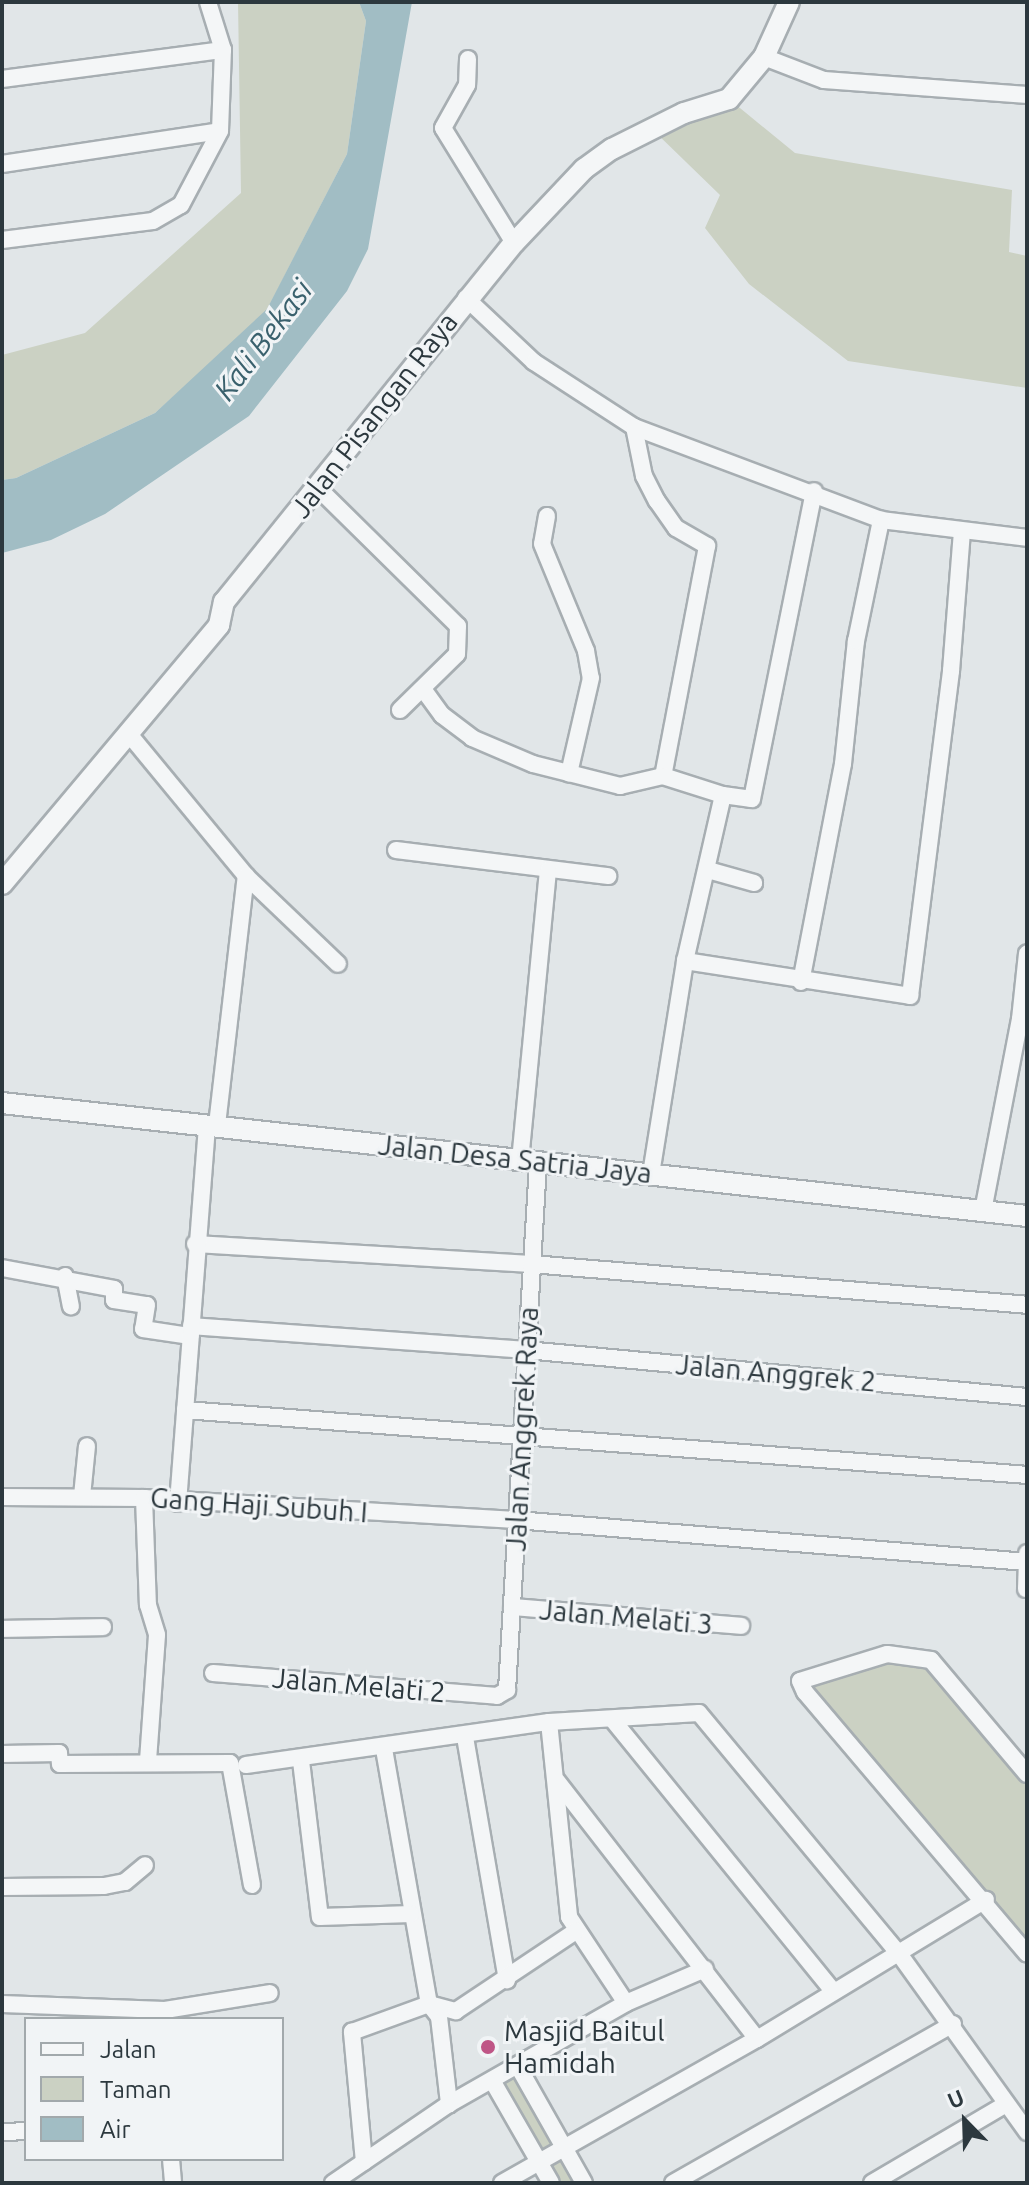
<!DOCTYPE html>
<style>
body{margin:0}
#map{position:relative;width:1029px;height:2185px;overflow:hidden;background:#e1e6e8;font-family:Ubuntu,sans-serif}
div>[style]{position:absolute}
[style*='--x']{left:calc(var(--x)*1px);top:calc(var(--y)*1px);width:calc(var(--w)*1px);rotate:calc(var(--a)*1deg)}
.green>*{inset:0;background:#cbd1c3}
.water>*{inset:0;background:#a1bdc4}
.roads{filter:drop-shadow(2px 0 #a7aeb2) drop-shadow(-2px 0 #a7aeb2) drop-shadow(0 2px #a7aeb2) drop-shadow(0 -2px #a7aeb2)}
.minor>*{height:16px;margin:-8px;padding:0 8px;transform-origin:8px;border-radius:8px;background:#f4f6f7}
.tertiary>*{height:20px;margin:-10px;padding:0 10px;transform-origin:10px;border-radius:10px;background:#f4f6f7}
.dots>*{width:22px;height:22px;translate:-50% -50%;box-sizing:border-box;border:4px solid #f1f4f6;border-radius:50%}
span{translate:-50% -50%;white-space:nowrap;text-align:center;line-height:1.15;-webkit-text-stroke:6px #f1f4f6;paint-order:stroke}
.street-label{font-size:28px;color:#2c383e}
.poi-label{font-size:28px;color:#2c383e}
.left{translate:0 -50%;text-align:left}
.water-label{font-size:30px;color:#3a616d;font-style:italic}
.frame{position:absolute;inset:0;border:4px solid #2c383e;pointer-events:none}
.legend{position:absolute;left:24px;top:2017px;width:260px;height:144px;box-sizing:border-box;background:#f1f4f6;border:2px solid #a2a9ac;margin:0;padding:10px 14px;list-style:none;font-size:24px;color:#2c383e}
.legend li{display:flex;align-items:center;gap:16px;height:40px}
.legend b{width:40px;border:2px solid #a2a9ac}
.north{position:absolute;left:925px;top:2081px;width:80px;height:80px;-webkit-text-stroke:6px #f1f4f6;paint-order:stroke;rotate:337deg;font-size:22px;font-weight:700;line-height:32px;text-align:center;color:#2c383e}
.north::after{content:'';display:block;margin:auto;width:28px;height:36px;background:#2c383e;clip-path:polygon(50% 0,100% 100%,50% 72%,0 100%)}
</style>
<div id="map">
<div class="green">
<i style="clip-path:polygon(238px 2px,359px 2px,366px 21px,347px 154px,267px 310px,223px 352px,155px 413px,16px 478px,2px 480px,2px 355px,85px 333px,241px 193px)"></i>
<i style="clip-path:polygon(729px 99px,795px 153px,1012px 190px,1009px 252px,1027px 256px,1027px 388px,848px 361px,749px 284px,705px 228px,720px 195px,652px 129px)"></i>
<i style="clip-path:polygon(887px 1654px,931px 1660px,1027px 1774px,1027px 1954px,804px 1678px)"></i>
<i style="clip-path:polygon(519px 2068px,584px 2183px,551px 2183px,493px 2082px)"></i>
</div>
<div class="water">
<i style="clip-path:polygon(359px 2px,412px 2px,368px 249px,347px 291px,249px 416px,105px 514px,51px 540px,2px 553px,2px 480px,16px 478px,155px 413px,267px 309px,347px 154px,366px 21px)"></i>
</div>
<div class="roads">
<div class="minor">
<i style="--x:764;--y:57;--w:64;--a:21"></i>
<i style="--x:824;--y:80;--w:204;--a:4.2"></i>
<i style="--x:468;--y:59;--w:26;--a:92"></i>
<i style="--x:467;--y:85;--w:49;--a:119.2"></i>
<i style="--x:443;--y:128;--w:135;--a:58.3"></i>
<i style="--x:2;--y:79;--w:223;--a:-7.5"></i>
<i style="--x:2;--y:164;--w:220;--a:-8.6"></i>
<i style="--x:2;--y:240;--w:152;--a:-7.2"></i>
<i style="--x:153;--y:221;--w:32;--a:-30"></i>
<i style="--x:181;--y:205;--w:84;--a:-62.2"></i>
<i style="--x:220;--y:131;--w:81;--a:-87.9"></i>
<i style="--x:223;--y:50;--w:50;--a:-107.4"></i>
<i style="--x:466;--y:298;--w:93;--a:43.3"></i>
<i style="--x:534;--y:362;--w:119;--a:33"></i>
<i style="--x:634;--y:427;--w:264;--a:20.6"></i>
<i style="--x:881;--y:520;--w:147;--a:7"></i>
<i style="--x:634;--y:427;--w:50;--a:78.5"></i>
<i style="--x:644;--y:476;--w:28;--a:63"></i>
<i style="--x:657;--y:501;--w:33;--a:55"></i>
<i style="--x:676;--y:528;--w:36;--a:30"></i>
<i style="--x:707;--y:546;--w:234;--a:100.8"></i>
<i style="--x:319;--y:489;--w:195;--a:44.6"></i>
<i style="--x:458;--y:626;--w:28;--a:92"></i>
<i style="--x:457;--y:654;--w:80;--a:135.5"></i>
<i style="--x:547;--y:516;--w:28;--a:100"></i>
<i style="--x:542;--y:544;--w:116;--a:67.6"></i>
<i style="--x:586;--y:651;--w:27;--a:80"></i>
<i style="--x:591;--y:678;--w:98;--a:103"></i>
<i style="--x:423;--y:689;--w:32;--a:54"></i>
<i style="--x:442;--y:715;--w:38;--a:37"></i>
<i style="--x:472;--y:738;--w:66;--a:23.1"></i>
<i style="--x:533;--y:764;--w:90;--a:14.2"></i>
<i style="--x:620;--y:786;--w:44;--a:-13.1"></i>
<i style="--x:663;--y:776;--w:63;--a:17.6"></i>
<i style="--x:129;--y:734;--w:184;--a:50.5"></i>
<i style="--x:246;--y:876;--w:127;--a:43.7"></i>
<i style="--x:396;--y:850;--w:214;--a:7"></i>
<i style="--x:708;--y:870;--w:48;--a:15.8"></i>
<i style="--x:685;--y:961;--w:228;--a:8.8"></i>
<i style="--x:910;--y:996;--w:328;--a:-82.8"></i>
<i style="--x:951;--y:671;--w:140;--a:-85.5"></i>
<i style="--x:801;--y:982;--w:222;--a:-79.1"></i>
<i style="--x:843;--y:764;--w:124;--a:-84"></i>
<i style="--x:856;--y:641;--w:124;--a:-78.3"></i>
<i style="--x:217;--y:1125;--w:251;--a:-83.4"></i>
<i style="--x:520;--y:1161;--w:292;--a:-84.5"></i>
<i style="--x:651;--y:1174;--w:216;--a:-80.9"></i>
<i style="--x:685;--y:961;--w:170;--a:-77.1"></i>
<i style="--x:723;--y:795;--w:29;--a:8"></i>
<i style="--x:752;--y:799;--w:314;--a:-78.6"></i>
<i style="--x:983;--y:1211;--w:196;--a:-79.1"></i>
<i style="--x:1020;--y:1019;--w:66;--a:-83.9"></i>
<i style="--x:195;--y:1244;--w:337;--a:3.4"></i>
<i style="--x:531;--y:1264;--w:498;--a:4.7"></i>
<i style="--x:2;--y:1268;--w:114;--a:10.6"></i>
<i style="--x:114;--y:1289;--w:11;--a:90"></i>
<i style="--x:114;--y:1300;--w:33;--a:9"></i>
<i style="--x:147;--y:1305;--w:24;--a:99"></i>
<i style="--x:143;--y:1329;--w:48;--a:8.5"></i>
<i style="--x:65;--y:1276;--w:31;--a:79"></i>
<i style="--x:191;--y:1326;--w:336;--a:4.1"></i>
<i style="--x:526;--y:1350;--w:503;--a:5.36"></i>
<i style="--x:185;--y:1410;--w:845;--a:4.41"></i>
<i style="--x:82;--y:1496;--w:50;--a:-84.3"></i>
<i style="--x:2;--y:1497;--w:142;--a:0.4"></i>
<i style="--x:144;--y:1498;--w:373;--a:3.4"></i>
<i style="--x:516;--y:1520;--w:513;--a:4.7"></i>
<i style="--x:144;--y:1498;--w:107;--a:87.9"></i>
<i style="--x:148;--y:1605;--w:31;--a:73"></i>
<i style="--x:157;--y:1635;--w:125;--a:94.1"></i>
<i style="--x:178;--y:1503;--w:379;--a:-85.6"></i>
<i style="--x:1026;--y:1589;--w:36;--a:-88"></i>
<i style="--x:512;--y:1607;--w:230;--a:4.7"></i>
<i style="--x:2;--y:1629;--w:101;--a:-1.1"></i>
<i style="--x:213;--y:1673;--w:285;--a:4.6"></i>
<i style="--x:497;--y:1696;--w:12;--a:-31"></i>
<i style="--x:507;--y:1690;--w:528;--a:-86.63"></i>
<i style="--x:612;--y:1719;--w:350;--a:50.9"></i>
<i style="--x:549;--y:1722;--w:196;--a:84.1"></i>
<i style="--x:569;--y:1917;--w:103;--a:56.5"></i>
<i style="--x:465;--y:1737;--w:247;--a:80.2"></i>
<i style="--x:384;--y:1749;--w:259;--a:80"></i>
<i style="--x:429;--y:2004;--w:16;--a:52"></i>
<i style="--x:439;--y:2017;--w:88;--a:83.4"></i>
<i style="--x:2;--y:1754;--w:57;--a:-1"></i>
<i style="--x:59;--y:1753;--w:11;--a:85"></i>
<i style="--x:60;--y:1764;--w:170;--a:-0.3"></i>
<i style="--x:230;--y:1763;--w:124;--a:79.8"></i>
<i style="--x:301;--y:1761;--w:157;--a:83.1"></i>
<i style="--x:320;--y:1917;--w:91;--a:-1.9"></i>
<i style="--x:246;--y:1765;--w:306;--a:-8.1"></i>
<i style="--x:549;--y:1722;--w:150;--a:-3.4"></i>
<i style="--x:699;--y:1713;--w:315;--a:50.3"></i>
<i style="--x:900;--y:1955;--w:218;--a:54.3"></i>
<i style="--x:1027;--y:1774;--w:149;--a:-130.1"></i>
<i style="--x:931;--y:1660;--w:44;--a:-172.2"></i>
<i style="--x:887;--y:1654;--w:91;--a:162.8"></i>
<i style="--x:800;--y:1681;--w:12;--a:66"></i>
<i style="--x:805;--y:1692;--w:343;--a:49.7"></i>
<i style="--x:557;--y:1781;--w:326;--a:52.2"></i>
<i style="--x:2;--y:1887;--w:102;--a:-0.6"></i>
<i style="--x:104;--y:1886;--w:21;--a:-11"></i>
<i style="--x:125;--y:1882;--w:26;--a:-40"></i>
<i style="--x:2;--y:2004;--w:163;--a:2.1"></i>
<i style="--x:165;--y:2010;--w:106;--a:-9.2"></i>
<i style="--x:429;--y:2004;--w:28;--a:15"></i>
<i style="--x:456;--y:2011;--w:144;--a:-33.7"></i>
<i style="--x:519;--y:2068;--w:132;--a:60.5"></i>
<i style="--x:493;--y:2082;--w:116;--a:60.1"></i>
<i style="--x:2;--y:2132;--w:24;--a:-2"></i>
<i style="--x:171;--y:2159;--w:24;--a:85"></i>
<i style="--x:364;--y:2162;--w:131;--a:-95.3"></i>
<i style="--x:352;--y:2032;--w:82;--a:-20"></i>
<i style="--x:333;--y:2183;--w:140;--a:-34.3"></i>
<i style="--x:449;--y:2104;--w:204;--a:-29.7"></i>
<i style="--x:626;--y:2003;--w:86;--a:-23.3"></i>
<i style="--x:502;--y:2183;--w:293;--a:-29.5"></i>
<i style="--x:757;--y:2039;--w:268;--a:-31.3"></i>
<i style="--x:673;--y:2183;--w:322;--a:-29.6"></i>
<i style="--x:872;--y:2183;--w:156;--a:-30.5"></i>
</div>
<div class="tertiary">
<i style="--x:2;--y:884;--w:338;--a:-50"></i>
<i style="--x:219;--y:625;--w:24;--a:-78"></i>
<i style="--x:224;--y:602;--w:461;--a:-51.1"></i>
<i style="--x:514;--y:243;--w:102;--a:-46.6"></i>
<i style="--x:584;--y:169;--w:34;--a:-36"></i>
<i style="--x:612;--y:149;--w:80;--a:-26.6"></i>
<i style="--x:684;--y:113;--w:47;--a:-17.3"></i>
<i style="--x:729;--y:99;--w:55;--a:-50.2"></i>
<i style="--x:764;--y:57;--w:60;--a:-65.6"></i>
<i style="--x:2;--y:1103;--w:1031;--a:6.29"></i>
</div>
</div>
<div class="dots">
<i style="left:488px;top:2047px;background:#bf5586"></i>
</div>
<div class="street-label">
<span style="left:374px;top:415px;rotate:-52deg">Jalan Pisangan Raya</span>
<span style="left:515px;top:1159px;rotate:6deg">Jalan Desa Satria Jaya</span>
<span style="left:776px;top:1373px;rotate:5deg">Jalan Anggrek 2</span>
<span style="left:522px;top:1429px;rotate:-87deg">Jalan Anggrek Raya</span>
<span style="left:259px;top:1505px;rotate:4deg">Gang Haji Subuh I</span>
<span style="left:626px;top:1617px;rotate:5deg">Jalan Melati 3</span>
<span style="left:359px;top:1685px;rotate:5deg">Jalan Melati 2</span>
</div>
<div class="poi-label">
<span class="left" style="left:504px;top:2047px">Masjid Baitul<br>Hamidah</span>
</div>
<div class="water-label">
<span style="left:263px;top:340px;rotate:-53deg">Kali Bekasi</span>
</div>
<div class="frame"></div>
<ul class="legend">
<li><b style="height:10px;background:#f4f6f7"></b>Jalan</li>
<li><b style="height:22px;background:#cbd1c3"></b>Taman</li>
<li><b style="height:22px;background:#a1bdc4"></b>Air</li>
</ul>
<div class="north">U</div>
</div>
